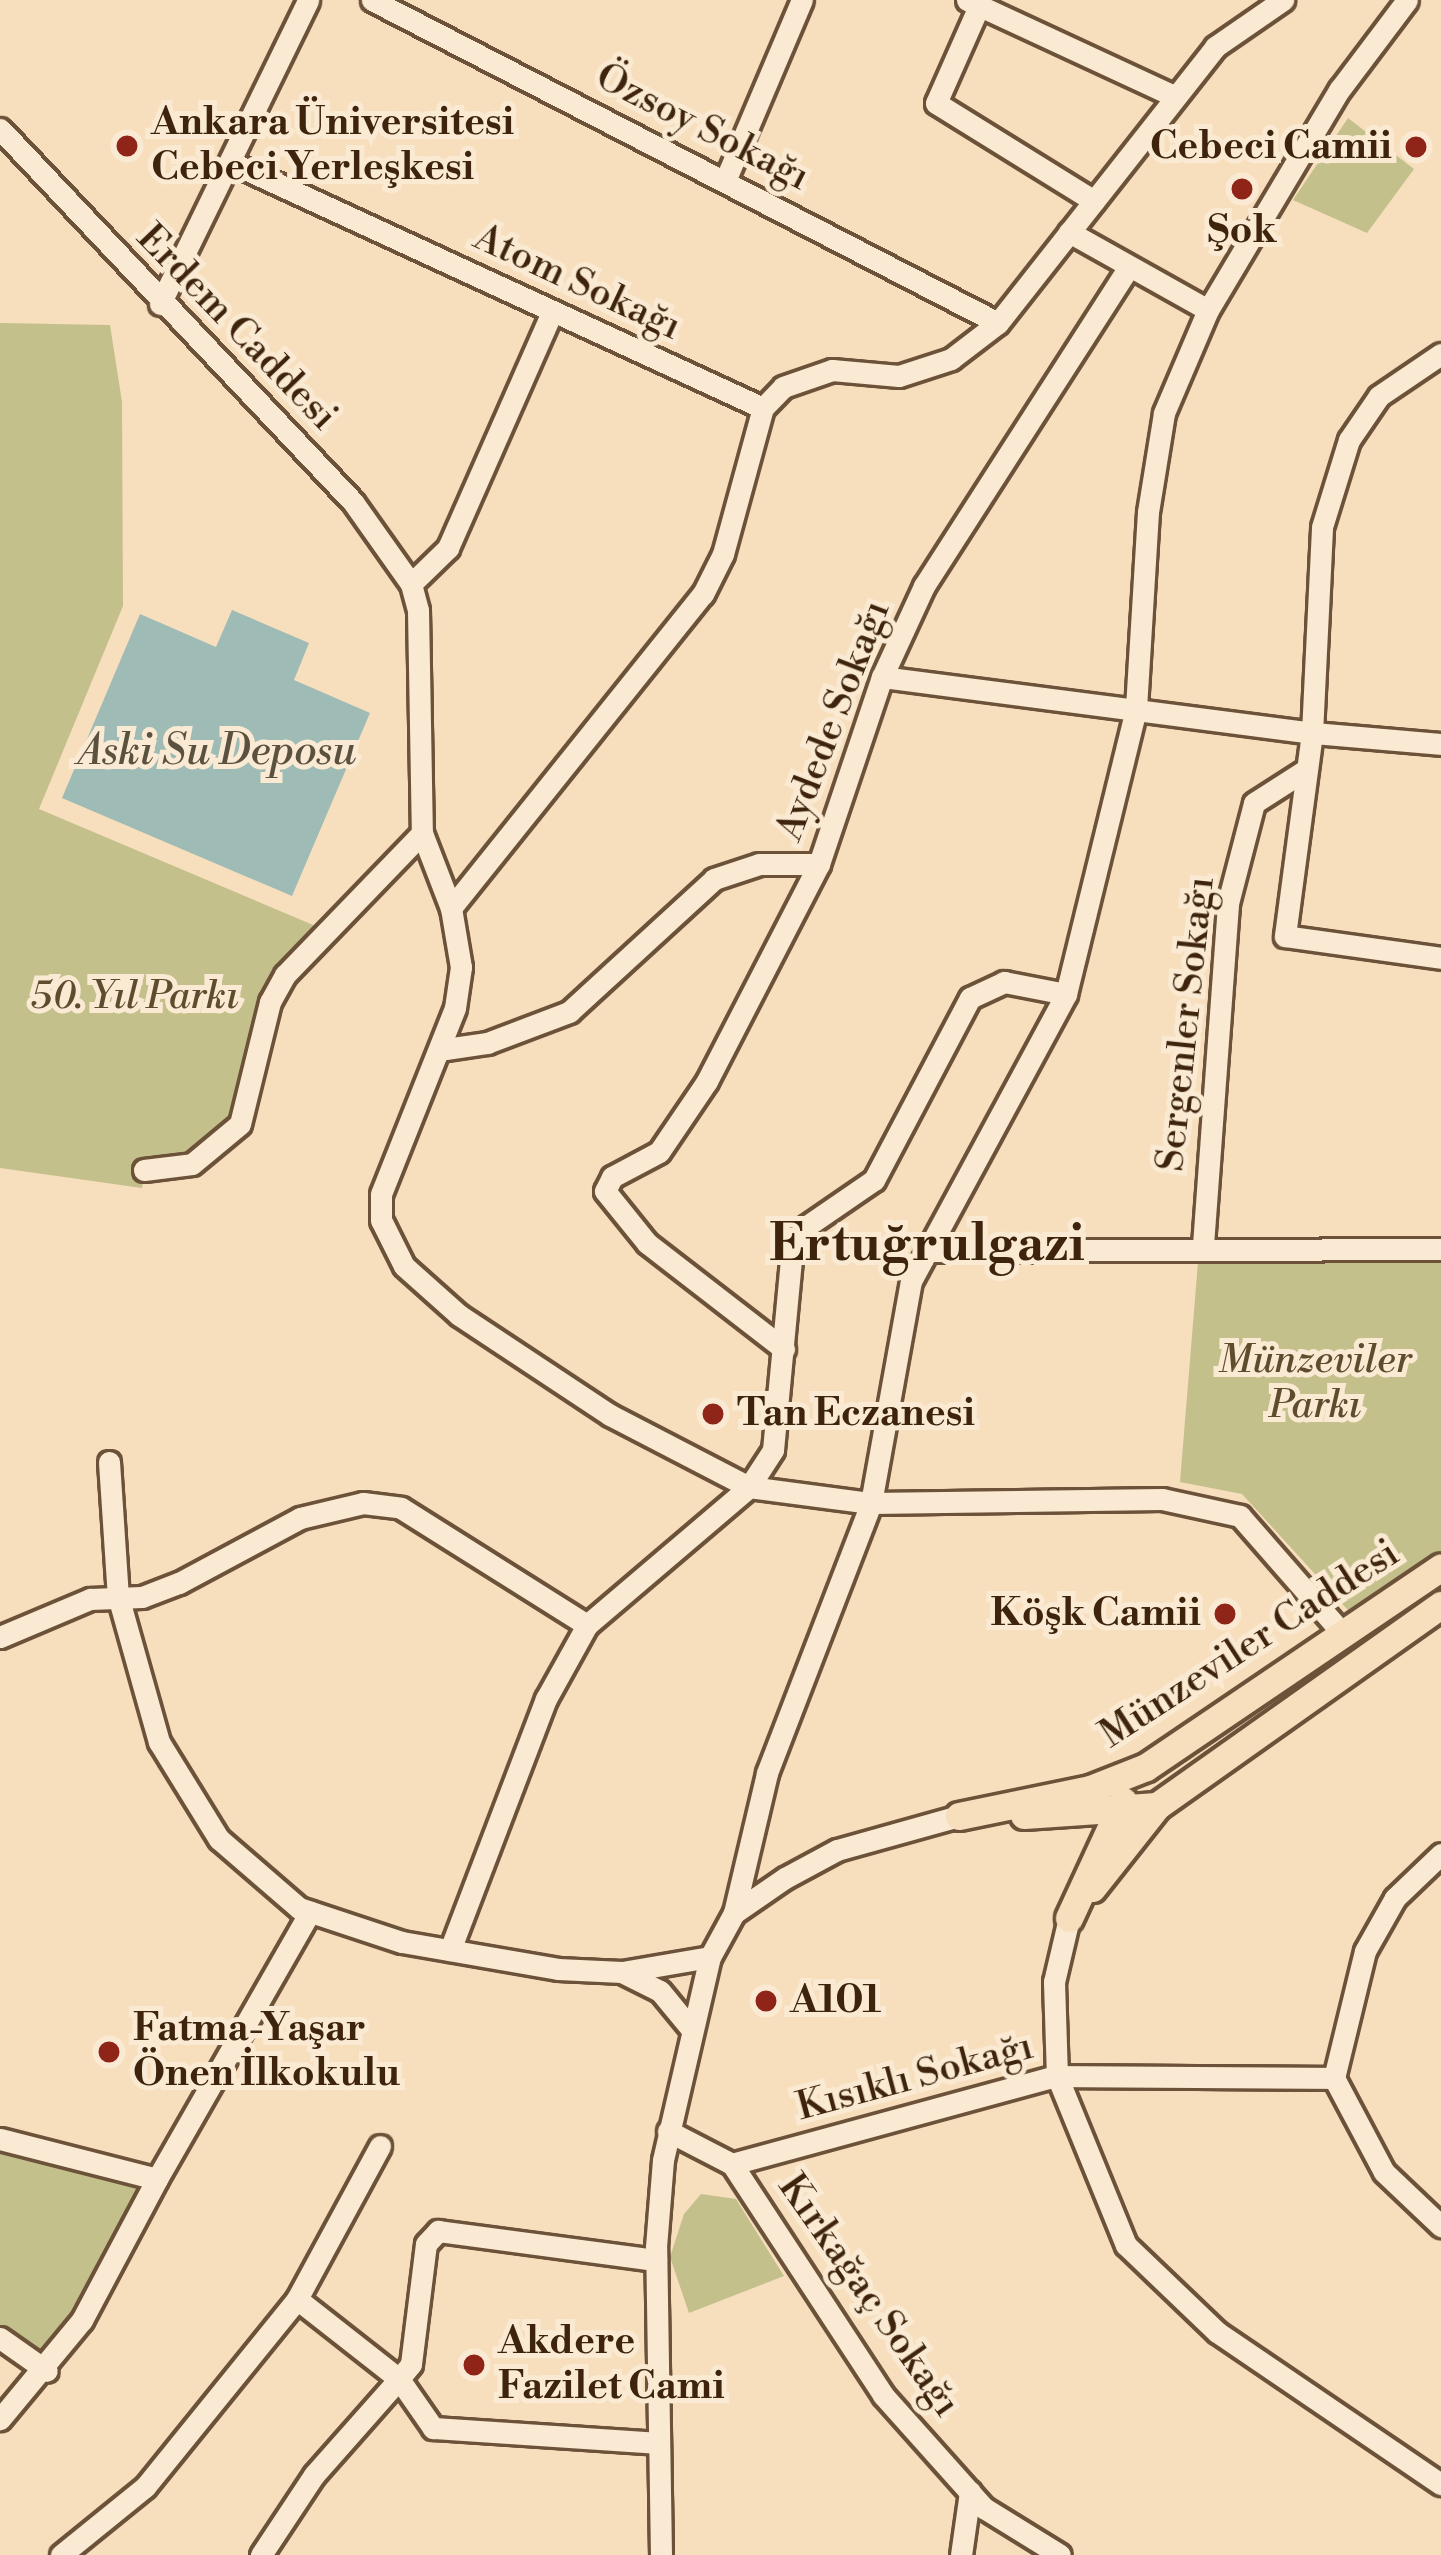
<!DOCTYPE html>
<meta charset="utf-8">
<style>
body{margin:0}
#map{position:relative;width:1441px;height:2555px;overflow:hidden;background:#f7debc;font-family:"Libre Bodoni",serif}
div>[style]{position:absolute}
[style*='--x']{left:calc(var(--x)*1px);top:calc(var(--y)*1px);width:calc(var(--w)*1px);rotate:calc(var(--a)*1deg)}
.green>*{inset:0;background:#c3c08c}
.water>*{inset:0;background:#9ebbb5}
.roads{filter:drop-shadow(3px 0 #6c5239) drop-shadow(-3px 0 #6c5239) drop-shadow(0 3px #6c5239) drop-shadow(0 -3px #6c5239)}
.minor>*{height:21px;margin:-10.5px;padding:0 10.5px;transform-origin:10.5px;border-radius:10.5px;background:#faead3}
.major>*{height:27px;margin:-13.5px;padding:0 13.5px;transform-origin:13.5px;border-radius:13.5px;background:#f7debc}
.dots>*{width:33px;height:33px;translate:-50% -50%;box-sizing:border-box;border:6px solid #faead3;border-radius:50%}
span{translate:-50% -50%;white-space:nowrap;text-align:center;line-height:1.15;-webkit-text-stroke:10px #faead3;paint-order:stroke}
.poi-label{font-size:39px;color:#3e240d;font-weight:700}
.left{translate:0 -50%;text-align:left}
.right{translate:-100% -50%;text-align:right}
.street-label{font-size:39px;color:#3e240d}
.park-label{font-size:39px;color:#5f4b2d;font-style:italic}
.water-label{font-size:42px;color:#5b513f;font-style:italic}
.district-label{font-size:51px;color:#3e240d;font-weight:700}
</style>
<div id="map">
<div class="green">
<i style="clip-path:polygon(1348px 118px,1414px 169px,1367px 233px,1293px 200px)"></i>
<i style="clip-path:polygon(0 323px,110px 325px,122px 402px,123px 606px,39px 809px,325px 930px,285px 975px,240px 1124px,214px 1152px,145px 1170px,142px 1188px,0 1168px)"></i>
<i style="clip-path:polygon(1199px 1250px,1441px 1262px,1441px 1559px,1357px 1620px,1242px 1494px,1180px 1482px)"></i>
<i style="clip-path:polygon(0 2134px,135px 2173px,156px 2164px,47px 2371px,0 2338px)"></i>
<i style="clip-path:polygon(701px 2194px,736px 2199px,784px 2276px,689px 2313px,670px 2257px,684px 2214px)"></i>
</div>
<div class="water">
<i style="clip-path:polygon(232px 610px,309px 643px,294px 680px,370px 713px,292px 896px,62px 798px,140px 614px,216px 647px)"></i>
</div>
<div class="roads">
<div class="minor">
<i style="--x:372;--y:0;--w:704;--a:27.29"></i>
<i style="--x:967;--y:0;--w:230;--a:24.9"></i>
<i style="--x:979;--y:6;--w:106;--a:113.9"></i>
<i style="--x:936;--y:103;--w:186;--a:31.8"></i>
<i style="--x:0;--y:129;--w:514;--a:46.58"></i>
<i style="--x:353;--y:502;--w:100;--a:54.7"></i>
<i style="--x:411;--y:584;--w:27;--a:75"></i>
<i style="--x:418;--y:610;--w:223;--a:89"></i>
<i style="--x:422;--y:833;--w:80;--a:68.9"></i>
<i style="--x:451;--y:908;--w:60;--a:80.4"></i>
<i style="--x:461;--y:967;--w:41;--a:98.3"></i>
<i style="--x:455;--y:1008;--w:200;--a:111.7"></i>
<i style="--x:381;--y:1194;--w:26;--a:90"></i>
<i style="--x:381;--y:1220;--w:51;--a:63.4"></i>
<i style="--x:404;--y:1266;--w:74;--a:41.7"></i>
<i style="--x:459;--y:1315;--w:181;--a:33.5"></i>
<i style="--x:610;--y:1415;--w:157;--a:27.4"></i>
<i style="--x:749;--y:1487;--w:123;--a:7.5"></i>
<i style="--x:871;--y:1503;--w:291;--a:-0.8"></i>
<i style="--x:1162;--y:1499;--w:80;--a:12.3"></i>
<i style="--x:1240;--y:1516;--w:155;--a:48.9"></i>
<i style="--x:230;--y:162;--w:587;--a:24.78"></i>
<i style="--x:725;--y:181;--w:197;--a:-67"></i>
<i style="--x:1069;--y:232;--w:159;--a:29.3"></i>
<i style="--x:160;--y:304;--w:338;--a:-64"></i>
<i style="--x:411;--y:584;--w:52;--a:-44.2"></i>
<i style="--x:448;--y:548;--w:258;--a:-66.2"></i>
<i style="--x:882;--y:677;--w:434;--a:7.4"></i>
<i style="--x:1312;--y:733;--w:206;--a:-87.2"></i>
<i style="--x:1322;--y:527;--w:91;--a:-72.8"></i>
<i style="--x:1349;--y:440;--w:53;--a:-55.7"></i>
<i style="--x:1379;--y:396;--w:75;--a:-34.1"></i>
<i style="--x:1441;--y:744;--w:129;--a:-175.1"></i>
<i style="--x:1312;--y:733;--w:205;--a:97.6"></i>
<i style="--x:1285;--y:936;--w:158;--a:8"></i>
<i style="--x:451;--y:908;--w:403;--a:-51.3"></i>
<i style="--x:703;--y:594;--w:45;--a:-63.4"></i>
<i style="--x:723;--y:554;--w:151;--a:-74.7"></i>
<i style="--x:763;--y:408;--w:29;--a:-46"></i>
<i style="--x:783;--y:387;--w:52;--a:-19.1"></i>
<i style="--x:832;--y:370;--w:67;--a:5.1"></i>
<i style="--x:899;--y:376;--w:55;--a:-18.1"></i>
<i style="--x:951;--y:359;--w:59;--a:-37.5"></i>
<i style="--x:998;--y:323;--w:351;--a:-51.8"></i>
<i style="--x:1215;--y:47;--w:83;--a:-34.7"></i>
<i style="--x:439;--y:1050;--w:49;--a:-8.3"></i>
<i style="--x:487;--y:1043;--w:88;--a:-20.7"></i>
<i style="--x:569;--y:1012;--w:197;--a:-42.5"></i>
<i style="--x:714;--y:879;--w:47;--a:-18.4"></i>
<i style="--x:759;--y:864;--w:60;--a:0"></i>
<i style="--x:144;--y:1170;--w:48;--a:-7.1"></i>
<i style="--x:192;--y:1164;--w:62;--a:-39.8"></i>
<i style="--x:240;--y:1124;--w:126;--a:-76.2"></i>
<i style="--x:270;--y:1002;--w:31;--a:-61"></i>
<i style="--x:285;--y:975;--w:197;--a:-46"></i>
<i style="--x:1203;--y:1245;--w:343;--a:-85.8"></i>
<i style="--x:1228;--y:903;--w:103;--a:-75.4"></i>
<i style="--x:1254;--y:803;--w:63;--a:-32.7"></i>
<i style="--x:931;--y:1251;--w:510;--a:-0.22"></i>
<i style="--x:784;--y:1349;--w:173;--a:-142.3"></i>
<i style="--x:647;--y:1243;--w:67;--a:-128.9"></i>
<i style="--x:605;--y:1191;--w:16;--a:-63"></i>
<i style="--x:612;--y:1177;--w:53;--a:-28"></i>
<i style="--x:659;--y:1152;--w:86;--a:-55.9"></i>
<i style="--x:707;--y:1081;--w:244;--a:-62.7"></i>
<i style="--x:819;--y:864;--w:197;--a:-71.4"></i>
<i style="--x:882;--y:677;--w:100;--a:-65.2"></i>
<i style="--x:924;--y:586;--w:379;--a:-57.3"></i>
<i style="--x:109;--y:1462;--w:134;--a:86.2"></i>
<i style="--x:118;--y:1596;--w:152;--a:74.3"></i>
<i style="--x:159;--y:1742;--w:114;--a:58.3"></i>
<i style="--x:219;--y:1839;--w:106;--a:40.8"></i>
<i style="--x:299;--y:1908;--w:108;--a:18.3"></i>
<i style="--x:402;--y:1942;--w:158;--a:9.8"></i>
<i style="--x:558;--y:1969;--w:64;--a:2.7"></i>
<i style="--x:622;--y:1972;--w:89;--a:-9.7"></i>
<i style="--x:0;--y:1637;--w:98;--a:-22.9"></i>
<i style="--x:90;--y:1599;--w:52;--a:-2.2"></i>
<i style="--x:142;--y:1597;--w:40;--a:-21"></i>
<i style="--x:179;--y:1583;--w:137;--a:-28.2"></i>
<i style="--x:300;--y:1518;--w:65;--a:-13.4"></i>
<i style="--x:363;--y:1503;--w:38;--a:7"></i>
<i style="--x:401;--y:1508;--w:220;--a:32.2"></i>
<i style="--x:1441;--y:1854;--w:64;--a:136.3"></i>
<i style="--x:1395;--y:1898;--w:61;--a:119.5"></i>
<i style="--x:1365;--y:1951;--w:131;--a:103.7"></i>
<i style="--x:1334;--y:2078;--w:106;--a:62"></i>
<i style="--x:1384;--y:2172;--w:79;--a:43.5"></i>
<i style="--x:734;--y:1913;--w:144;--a:-76.7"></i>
<i style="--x:767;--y:1773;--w:289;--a:-68.9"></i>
<i style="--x:871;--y:1503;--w:226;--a:-79.8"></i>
<i style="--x:911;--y:1281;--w:326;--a:-61.6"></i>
<i style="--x:1066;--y:994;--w:294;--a:-76.2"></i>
<i style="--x:1136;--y:708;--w:196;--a:-86.5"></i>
<i style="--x:1148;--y:512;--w:100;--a:-80.8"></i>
<i style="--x:1164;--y:413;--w:112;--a:-66.9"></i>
<i style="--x:1208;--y:310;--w:257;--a:-59.2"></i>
<i style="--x:1340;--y:89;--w:111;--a:-53"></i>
<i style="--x:1069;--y:1918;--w:66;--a:103.2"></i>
<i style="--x:1054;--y:1982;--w:94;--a:88.2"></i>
<i style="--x:1057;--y:2076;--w:183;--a:67.8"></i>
<i style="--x:1126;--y:2245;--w:126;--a:43.7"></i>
<i style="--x:1217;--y:2332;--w:271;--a:34.2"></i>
<i style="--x:450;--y:1950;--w:269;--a:-69.1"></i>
<i style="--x:546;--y:1699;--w:85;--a:-61"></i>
<i style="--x:587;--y:1625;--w:213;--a:-40.4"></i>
<i style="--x:749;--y:1487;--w:44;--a:-57"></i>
<i style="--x:773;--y:1450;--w:201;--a:-84.6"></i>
<i style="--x:792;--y:1250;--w:28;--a:-58"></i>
<i style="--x:807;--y:1226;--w:81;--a:-34.5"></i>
<i style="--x:874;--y:1180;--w:206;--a:-62.2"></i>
<i style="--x:970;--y:998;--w:38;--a:-25"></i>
<i style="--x:1004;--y:982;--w:63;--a:11"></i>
<i style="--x:622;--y:1972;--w:42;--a:26.6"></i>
<i style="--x:660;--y:1991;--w:50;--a:50.6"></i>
<i style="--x:668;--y:2131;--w:72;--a:27.3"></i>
<i style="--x:732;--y:2164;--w:276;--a:56.8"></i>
<i style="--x:883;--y:2395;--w:152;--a:48.2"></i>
<i style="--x:984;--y:2508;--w:89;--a:31.7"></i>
<i style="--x:0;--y:2139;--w:162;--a:14.3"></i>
<i style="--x:157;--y:2179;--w:160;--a:118"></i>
<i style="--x:82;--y:2320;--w:129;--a:129.6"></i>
<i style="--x:732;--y:2164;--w:337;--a:-15.2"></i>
<i style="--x:1057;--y:2076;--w:277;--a:0.4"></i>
<i style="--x:157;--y:2179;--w:308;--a:-60.2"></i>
<i style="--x:297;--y:2299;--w:130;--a:38.1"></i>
<i style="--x:399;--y:2379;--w:19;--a:-51"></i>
<i style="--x:411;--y:2364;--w:121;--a:-82.9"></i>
<i style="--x:426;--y:2244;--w:18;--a:-47"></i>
<i style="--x:438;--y:2231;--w:220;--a:7.6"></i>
<i style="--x:0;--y:2338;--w:57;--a:35.1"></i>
<i style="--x:61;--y:2555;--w:108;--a:-39"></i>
<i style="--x:145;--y:2487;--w:242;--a:-51"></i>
<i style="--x:297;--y:2299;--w:174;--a:-61.5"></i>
<i style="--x:261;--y:2555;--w:96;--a:-56.5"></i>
<i style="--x:314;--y:2475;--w:128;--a:-48.5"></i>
<i style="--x:399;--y:2379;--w:60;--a:55.2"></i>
<i style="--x:433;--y:2428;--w:224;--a:3.8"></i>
<i style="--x:661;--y:2555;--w:308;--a:-90.9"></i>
<i style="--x:656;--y:2247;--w:87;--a:-85.4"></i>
<i style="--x:663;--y:2160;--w:208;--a:-77"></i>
<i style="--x:710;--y:1957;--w:50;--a:-61.4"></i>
<i style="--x:734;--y:1913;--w:62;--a:-34.5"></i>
<i style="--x:785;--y:1878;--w:59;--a:-28.3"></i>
<i style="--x:837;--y:1850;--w:127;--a:-15.6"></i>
<i style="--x:961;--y:2555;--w:64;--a:-81.9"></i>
</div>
<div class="major">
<i style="--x:1024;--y:1815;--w:133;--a:-3.9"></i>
<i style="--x:1157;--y:1806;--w:348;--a:-35.3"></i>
<i style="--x:959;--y:1816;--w:134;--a:-11.6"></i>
<i style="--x:1090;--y:1789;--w:60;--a:-21.4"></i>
<i style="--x:1146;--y:1767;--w:356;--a:-34.1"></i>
<i style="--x:1092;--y:1888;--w:105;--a:-51.6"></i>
<i style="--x:1069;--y:1918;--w:129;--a:-65.2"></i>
</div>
</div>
<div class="dots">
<i style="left:127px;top:146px;background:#8f2418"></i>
<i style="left:1416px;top:147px;background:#8f2418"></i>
<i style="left:1242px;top:189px;background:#8f2418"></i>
<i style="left:713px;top:1414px;background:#8f2418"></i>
<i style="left:1225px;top:1614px;background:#8f2418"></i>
<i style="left:766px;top:2001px;background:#8f2418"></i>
<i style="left:109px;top:2052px;background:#8f2418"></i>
<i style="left:474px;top:2365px;background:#8f2418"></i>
</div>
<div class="poi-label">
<span class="left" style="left:151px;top:146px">Ankara Üniversitesi<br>Cebeci Yerleşkesi</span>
<span class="right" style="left:1392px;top:147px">Cebeci Camii</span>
<span style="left:1242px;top:231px">Şok</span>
<span class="left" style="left:737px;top:1414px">Tan Eczanesi</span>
<span class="right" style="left:1201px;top:1614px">Köşk Camii</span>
<span class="left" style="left:790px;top:2001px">A101</span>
<span class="left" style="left:133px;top:2052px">Fatma-Yaşar<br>Önen İlkokulu</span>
<span class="left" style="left:498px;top:2365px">Akdere<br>Fazilet Cami</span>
</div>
<div class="street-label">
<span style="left:702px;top:128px;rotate:27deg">Özsoy Sokağı</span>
<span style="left:577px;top:283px;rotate:25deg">Atom Sokağı</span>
<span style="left:236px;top:328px;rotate:46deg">Erdem Caddesi</span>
<span style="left:834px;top:721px;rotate:-69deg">Aydede Sokağı</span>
<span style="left:1187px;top:1024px;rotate:-84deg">Sergenler Sokağı</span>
<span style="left:1250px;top:1645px;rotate:-33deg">Münzeviler Caddesi</span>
<span style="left:915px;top:2078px;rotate:-15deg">Kısıklı Sokağı</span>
<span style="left:868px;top:2296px;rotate:55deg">Kırkağaç Sokağı</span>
</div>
<div class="park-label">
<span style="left:134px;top:997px">50. Yıl Parkı</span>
<span style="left:1315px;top:1384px">Münzeviler<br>Parkı</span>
</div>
<div class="water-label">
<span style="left:217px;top:752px">Aski Su Deposu</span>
</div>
<div class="district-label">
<span style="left:927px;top:1245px">Ertuğrulgazi</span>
</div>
</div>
